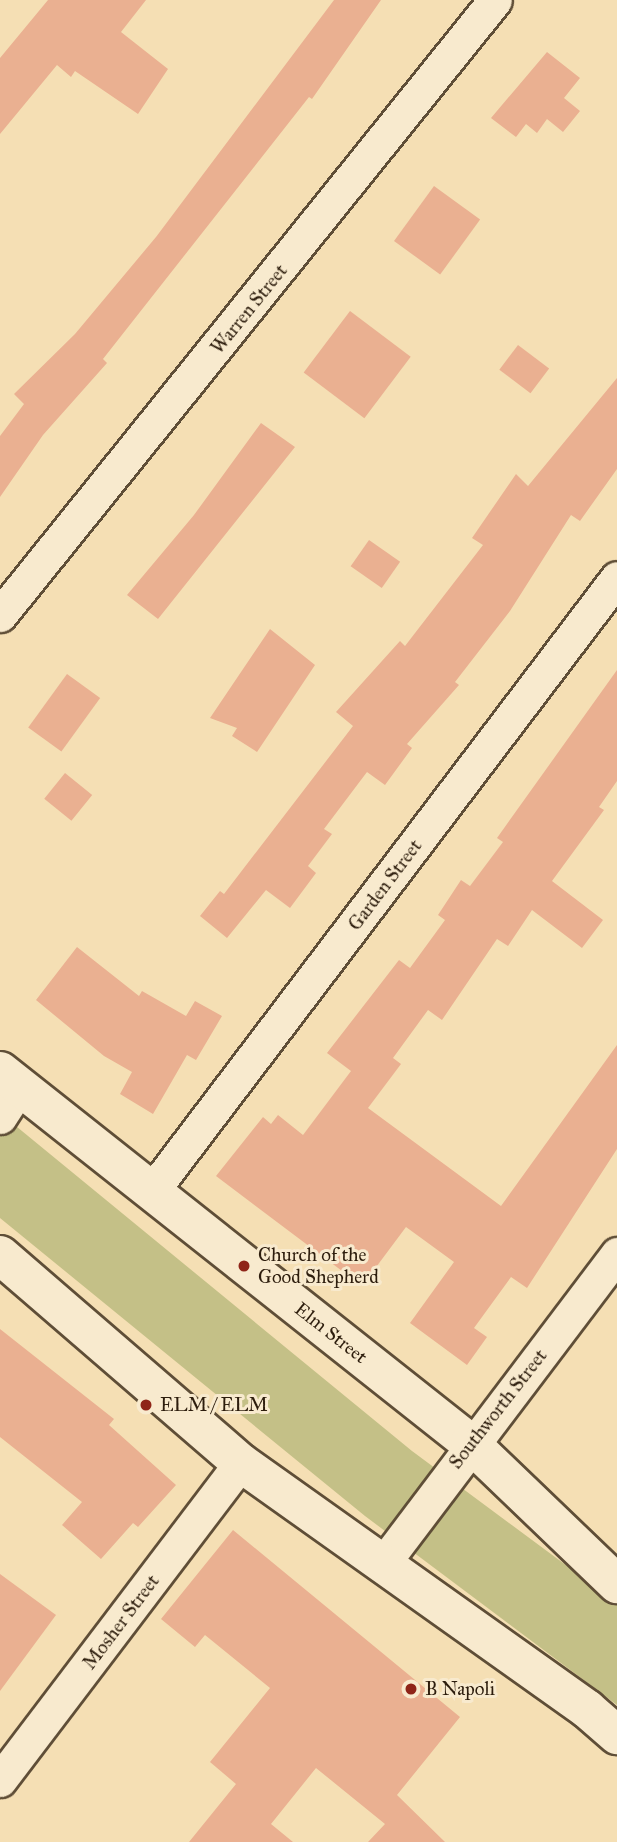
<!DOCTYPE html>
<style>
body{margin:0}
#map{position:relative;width:617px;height:1842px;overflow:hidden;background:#f5dfb4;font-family:"IM FELL Great Primer",serif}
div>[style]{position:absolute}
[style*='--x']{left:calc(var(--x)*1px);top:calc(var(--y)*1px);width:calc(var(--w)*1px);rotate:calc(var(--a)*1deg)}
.green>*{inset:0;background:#c4c087}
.building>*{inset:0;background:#eab091;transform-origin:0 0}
.roads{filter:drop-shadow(2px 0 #5f4e37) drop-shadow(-2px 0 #5f4e37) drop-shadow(0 2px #5f4e37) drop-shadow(0 -2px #5f4e37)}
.street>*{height:33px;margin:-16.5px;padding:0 16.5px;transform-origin:16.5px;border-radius:16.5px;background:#f8eace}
.secondary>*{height:38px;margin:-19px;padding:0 19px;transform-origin:19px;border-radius:19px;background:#f8eace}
.dots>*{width:19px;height:19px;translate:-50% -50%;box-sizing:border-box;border:4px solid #f8eace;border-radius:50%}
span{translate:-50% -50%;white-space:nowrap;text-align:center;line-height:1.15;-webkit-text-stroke:6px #f8eace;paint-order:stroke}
.street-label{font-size:19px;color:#2d1d0d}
.poi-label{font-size:19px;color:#2d1d0d}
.left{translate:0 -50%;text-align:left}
</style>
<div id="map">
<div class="green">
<i style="clip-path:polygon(0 1113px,412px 1451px,617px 1603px,617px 1705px,365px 1516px,0 1218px)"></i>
</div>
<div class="building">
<i style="clip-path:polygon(48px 0,146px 0,121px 32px,168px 69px,138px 114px,75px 71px,71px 77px,57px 65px,0 134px,0 58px)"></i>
<i style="clip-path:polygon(334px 0,381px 0,312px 99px,309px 97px,103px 359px,107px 363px,43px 435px,0 497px,0 436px,24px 404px,14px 394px,75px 334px,156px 237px)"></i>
<i style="clip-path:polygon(547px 52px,580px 78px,564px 98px,580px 111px,563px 132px,547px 119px,537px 133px,526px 124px,516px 137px,491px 118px)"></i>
<i style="left:434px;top:186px;width:57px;height:68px;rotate:36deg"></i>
<i style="left:350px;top:311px;width:76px;height:77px;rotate:37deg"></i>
<i style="left:518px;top:345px;width:39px;height:31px;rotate:37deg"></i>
<i style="clip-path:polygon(617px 378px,617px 469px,580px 521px,571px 515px,510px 611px,455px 682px,459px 685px,407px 744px,412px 748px,385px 785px,367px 772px,324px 829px,332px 834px,308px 866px,316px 873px,290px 908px,266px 890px,227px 938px,200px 916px,220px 891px,224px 894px,353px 726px,336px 712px,400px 641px,405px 646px,483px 545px,472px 538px,516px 474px,528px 486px)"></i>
<i style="clip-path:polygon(261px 423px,295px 447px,158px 619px,127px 595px,194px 515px)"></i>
<i style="left:369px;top:540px;width:38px;height:32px;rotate:35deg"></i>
<i style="clip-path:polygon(270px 629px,315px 665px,257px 752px,232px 736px,237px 728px,210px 718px)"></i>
<i style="clip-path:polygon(617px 670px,617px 781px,599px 807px,604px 810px,552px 881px,603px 920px,582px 948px,532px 910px,508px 946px,497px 939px,442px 1020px,428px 1010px,393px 1058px,401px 1064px,368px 1108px,501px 1206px,617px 1045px,617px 1149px,527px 1288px,511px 1277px,474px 1328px,487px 1337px,467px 1365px,410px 1323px,454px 1262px,406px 1227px,362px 1286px,216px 1176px,263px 1117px,271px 1124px,278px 1115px,303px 1135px,351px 1071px,327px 1053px,399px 960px,410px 968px,445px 920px,438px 915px,461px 880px,470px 886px,503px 842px,497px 838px)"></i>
<i style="left:67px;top:674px;width:41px;height:66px;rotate:36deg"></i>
<i style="left:65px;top:773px;width:35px;height:33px;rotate:39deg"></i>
<i style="clip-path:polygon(77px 947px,139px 996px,142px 991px,186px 1016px,195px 1001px,222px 1016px,196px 1060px,187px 1055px,153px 1114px,120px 1094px,132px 1072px,104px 1056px,36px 1000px)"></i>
<i style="clip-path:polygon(0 1329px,114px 1419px,109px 1425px,176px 1485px,138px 1527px,133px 1523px,101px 1559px,62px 1525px,82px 1502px,0 1437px)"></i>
<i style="clip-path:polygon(233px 1530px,460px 1717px,397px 1795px,445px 1842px,368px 1842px,385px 1824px,316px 1768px,271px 1824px,293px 1842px,189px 1842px,236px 1784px,210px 1762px,270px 1688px,205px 1635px,195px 1647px,161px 1619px)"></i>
<i style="clip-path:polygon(0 1574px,56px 1615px,0 1691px)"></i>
</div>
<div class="roads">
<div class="street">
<i style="--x:0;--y:615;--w:789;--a:-51.17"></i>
<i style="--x:0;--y:1117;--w:37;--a:-57"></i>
<i style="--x:152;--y:1191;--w:769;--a:-52.82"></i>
<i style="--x:382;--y:1565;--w:390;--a:-52.9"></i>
<i style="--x:0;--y:1780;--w:398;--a:-52.8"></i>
</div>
<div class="secondary">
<i style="--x:0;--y:1071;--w:599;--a:38.36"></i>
<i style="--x:470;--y:1443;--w:204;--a:43.8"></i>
<i style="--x:0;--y:1255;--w:318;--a:40.8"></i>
<i style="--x:241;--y:1463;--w:425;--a:35.4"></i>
<i style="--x:587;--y:1709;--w:40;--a:41"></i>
</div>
</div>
<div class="dots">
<i style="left:244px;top:1266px;background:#8f2418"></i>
<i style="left:146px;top:1405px;background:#8f2418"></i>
<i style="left:411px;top:1689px;background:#8f2418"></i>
</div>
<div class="street-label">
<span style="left:249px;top:309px;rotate:-51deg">Warren Street</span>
<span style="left:385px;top:885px;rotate:-53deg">Garden Street</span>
<span style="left:331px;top:1333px;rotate:38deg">Elm Street</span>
<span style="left:498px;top:1409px;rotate:-52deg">Southworth Street</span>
<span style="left:121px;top:1622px;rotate:-53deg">Mosher Street</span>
</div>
<div class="poi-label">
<span class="left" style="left:258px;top:1266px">Church of the<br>Good Shepherd</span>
<span class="left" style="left:160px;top:1405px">ELM / ELM</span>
<span class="left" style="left:425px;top:1689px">B Napoli</span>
</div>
</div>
